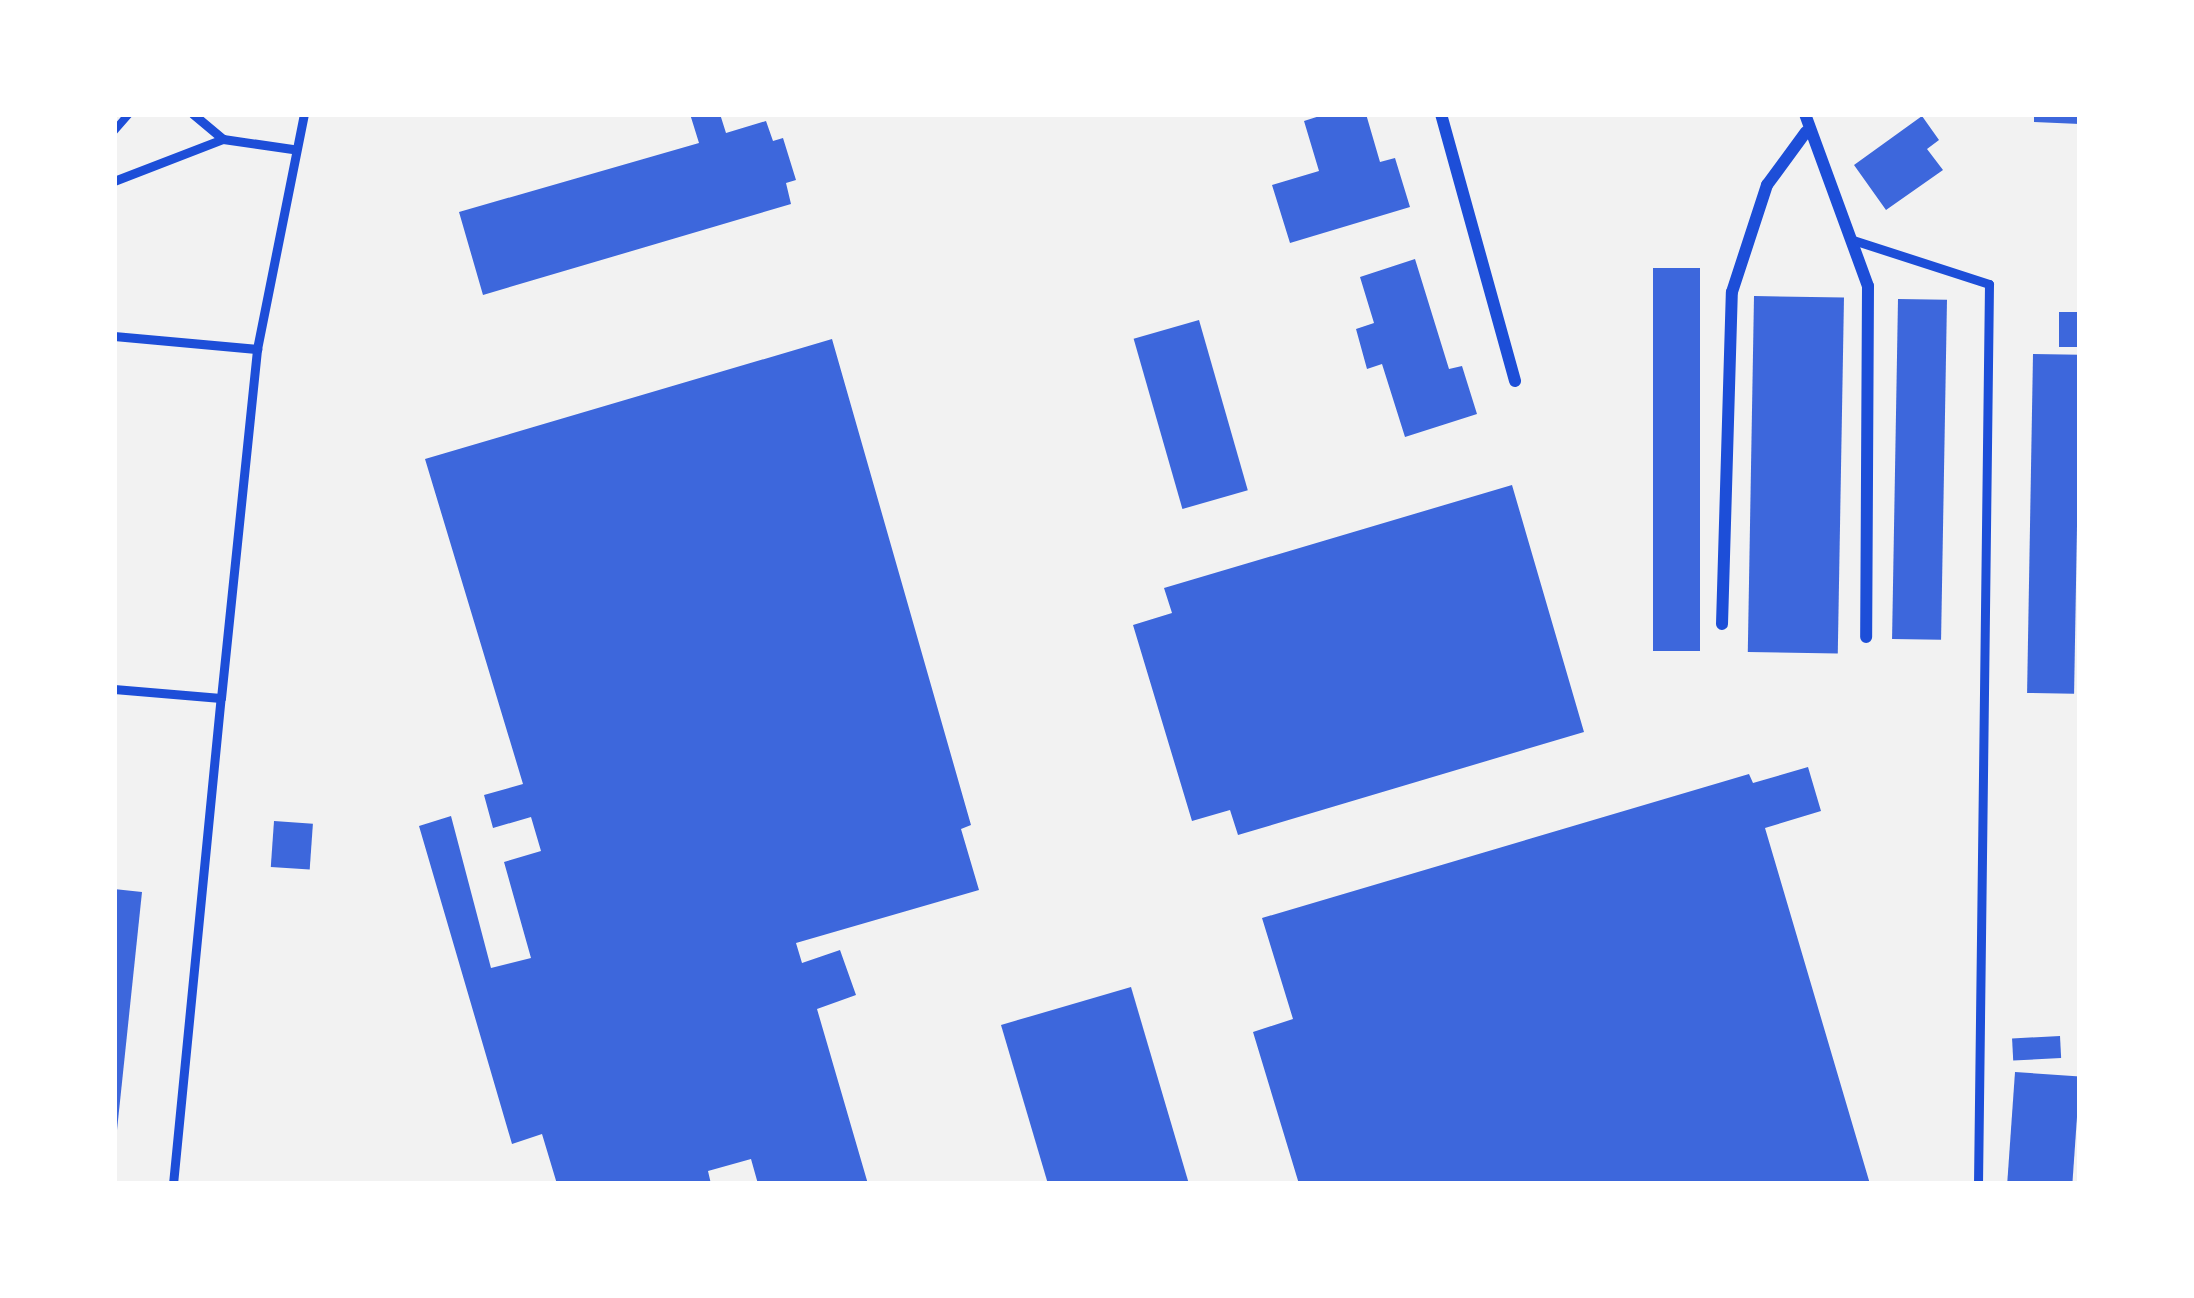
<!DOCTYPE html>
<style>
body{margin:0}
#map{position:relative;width:2194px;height:1298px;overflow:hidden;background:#f2f2f2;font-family:Lato,sans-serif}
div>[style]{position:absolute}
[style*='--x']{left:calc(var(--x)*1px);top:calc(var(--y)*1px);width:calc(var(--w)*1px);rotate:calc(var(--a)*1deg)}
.building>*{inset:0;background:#3d67dc;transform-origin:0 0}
.path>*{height:8px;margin:-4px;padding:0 4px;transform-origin:4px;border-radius:4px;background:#1d4ed8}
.service>*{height:9px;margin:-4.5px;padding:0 4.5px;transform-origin:4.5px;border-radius:4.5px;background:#1d4ed8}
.minor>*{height:12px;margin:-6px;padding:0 6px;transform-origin:6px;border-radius:6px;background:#1d4ed8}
span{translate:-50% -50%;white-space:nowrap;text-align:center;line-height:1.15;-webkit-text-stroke:12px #fff;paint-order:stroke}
.frame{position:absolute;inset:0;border:117px solid #fff;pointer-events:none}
</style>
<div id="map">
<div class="building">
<i style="clip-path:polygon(690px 114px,720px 114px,726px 133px,766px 121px,773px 141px,783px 138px,796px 180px,786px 183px,791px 204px,483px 295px,459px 212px,699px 143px)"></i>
<i style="clip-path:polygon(1326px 114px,1366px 114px,1380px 162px,1395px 158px,1410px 207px,1290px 243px,1272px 185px,1319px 171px,1304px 121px)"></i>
<i style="clip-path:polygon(2034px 114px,2080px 114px,2080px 124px,2034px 122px)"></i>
<i style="clip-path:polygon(1922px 116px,1939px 140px,1927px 149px,1943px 170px,1886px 210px,1854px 165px)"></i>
<i style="clip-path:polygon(1415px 259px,1449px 369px,1462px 366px,1477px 414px,1405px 437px,1382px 364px,1367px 369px,1356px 329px,1374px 323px,1360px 277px)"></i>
<i style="left:1653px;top:268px;width:47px;height:383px"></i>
<i style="left:1754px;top:296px;width:90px;height:356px;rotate:1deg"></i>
<i style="left:1898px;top:299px;width:49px;height:340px;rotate:1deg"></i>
<i style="left:2059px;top:312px;width:21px;height:35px"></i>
<i style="left:1199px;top:320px;width:177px;height:68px;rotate:74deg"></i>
<i style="clip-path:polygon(832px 339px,971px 825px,961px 829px,979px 890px,796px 943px,802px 963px,840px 950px,856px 995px,817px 1009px,868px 1184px,758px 1184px,751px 1159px,708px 1171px,711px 1184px,557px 1184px,542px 1134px,512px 1144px,419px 826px,451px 816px,491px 968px,531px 958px,504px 862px,541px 851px,531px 817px,493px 828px,484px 795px,523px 784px,425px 459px)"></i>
<i style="left:2033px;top:354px;width:47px;height:339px;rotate:1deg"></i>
<i style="clip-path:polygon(1512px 485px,1584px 732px,1238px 835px,1230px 810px,1192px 821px,1133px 625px,1172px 613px,1164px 588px)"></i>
<i style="clip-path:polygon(1808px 767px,1821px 811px,1765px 828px,1870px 1184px,1299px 1184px,1253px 1032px,1293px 1019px,1262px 918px,1749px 774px,1753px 783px)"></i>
<i style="left:274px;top:821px;width:39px;height:46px;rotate:4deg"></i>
<i style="clip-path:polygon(114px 889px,142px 892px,117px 1130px,114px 1130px)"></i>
<i style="clip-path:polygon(1131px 987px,1189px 1184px,1048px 1184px,1001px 1025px)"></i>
<i style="left:2060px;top:1036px;width:22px;height:48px;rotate:87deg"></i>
<i style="left:2015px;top:1072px;width:65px;height:112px;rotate:4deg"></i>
</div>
<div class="path">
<i style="--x:114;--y:131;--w:23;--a:-49"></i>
</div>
<div class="service">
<i style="--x:193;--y:114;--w:39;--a:40"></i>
<i style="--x:114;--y:181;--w:117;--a:-21.1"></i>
<i style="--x:223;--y:139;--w:70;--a:8.2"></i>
<i style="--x:1853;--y:240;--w:143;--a:17.9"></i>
<i style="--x:1989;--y:284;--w:900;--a:90.7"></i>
<i style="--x:114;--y:336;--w:144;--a:5.2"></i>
<i style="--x:114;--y:689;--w:107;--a:4.8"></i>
<i style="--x:221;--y:698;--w:351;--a:-84.1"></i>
<i style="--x:257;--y:349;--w:240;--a:-78.7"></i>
<i style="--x:173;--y:1184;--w:488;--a:-84.4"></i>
</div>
<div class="minor">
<i style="--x:1441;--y:114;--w:277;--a:74.5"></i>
<i style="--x:1805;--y:114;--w:183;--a:69.9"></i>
<i style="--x:1868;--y:286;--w:351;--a:90.3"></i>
<i style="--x:1722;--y:624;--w:332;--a:-88.3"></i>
<i style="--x:1732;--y:292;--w:113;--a:-71.9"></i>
<i style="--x:1767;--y:185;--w:66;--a:-53.7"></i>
</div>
<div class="frame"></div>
</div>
